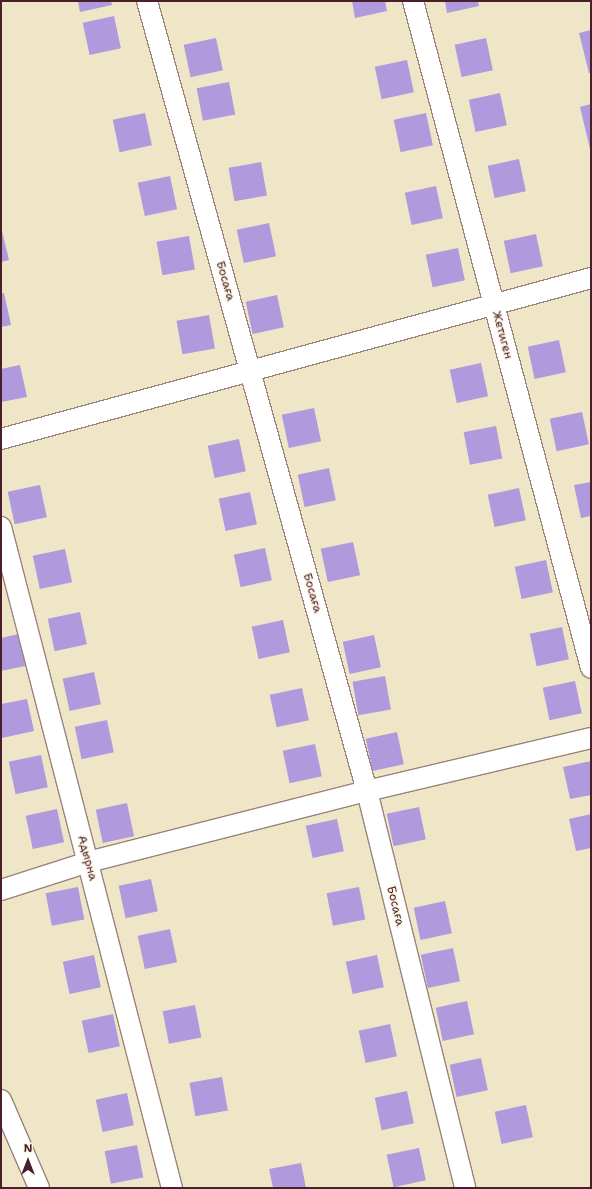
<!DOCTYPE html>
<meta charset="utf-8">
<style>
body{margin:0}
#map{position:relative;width:592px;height:1189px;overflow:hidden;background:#efe6c8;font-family:"Shantell Sans",sans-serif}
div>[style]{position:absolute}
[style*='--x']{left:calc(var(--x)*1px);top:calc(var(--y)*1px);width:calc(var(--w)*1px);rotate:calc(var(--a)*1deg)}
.building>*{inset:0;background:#b09ade;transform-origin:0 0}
.roads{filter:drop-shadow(1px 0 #9c827a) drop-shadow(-1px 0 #9c827a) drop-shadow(0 1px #9c827a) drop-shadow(0 -1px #9c827a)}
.minor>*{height:20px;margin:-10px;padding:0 10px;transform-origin:10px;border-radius:10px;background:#fff}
span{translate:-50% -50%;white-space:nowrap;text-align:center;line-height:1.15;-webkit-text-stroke:3px #fcf5e5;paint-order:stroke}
.street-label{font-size:12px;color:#4a1f2b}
.frame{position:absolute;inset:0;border:2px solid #4a1f2b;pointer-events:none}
.north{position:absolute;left:8px;top:1141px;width:40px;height:40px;-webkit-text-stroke:3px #fcf5e5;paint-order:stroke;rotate:0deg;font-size:11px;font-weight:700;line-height:16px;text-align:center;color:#4a1f2b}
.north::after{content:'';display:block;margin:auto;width:14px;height:18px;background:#4a1f2b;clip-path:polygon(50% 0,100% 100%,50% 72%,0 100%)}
</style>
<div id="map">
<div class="building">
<i style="clip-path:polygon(78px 1px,111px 1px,112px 5px,80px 12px)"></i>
<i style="clip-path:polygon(352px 1px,385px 1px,387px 11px,355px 18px)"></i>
<i style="clip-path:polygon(445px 1px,478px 1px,479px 6px,447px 13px)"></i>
<i style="left:114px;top:16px;width:33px;height:32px;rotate:78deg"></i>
<i style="clip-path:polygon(591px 30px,591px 73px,589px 73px,579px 33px)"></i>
<i style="left:216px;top:38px;width:33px;height:33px;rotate:78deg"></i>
<i style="left:486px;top:38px;width:33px;height:32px;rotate:78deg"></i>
<i style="left:407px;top:60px;width:33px;height:33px;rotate:78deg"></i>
<i style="left:229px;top:82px;width:33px;height:33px;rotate:79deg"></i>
<i style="left:500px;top:93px;width:33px;height:32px;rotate:78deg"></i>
<i style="clip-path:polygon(591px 104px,591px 149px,590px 149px,580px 107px)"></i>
<i style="left:145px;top:113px;width:33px;height:33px;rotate:78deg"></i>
<i style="left:426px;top:113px;width:33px;height:33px;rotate:78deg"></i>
<i style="left:519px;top:159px;width:33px;height:32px;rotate:78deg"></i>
<i style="left:261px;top:162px;width:34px;height:33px;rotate:80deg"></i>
<i style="left:170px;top:176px;width:34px;height:33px;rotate:78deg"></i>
<i style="left:436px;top:186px;width:33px;height:32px;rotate:78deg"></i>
<i style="left:269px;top:223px;width:34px;height:33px;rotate:78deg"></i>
<i style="clip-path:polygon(1px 227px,9px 260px,1px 262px)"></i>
<i style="left:536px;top:234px;width:33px;height:33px;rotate:78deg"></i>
<i style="left:189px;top:236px;width:34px;height:33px;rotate:80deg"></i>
<i style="left:458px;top:248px;width:33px;height:33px;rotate:78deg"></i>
<i style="clip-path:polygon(4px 293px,11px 325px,1px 327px,1px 294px)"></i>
<i style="left:277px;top:295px;width:33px;height:32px;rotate:78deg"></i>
<i style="left:209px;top:315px;width:34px;height:33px;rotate:80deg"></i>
<i style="left:559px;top:340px;width:33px;height:32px;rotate:78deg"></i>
<i style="left:481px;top:363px;width:34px;height:32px;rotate:78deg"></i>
<i style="clip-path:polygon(20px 365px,27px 397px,1px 402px,1px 369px)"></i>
<i style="left:314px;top:408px;width:34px;height:33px;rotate:78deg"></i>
<i style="left:582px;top:412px;width:33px;height:33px;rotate:78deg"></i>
<i style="left:496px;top:426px;width:33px;height:33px;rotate:79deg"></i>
<i style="left:239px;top:439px;width:33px;height:32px;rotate:78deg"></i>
<i style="left:329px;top:468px;width:33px;height:32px;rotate:78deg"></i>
<i style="clip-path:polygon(591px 482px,591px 516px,581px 518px,574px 485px)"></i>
<i style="left:40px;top:485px;width:33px;height:33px;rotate:78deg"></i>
<i style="left:519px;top:488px;width:33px;height:32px;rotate:78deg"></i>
<i style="left:250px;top:492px;width:33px;height:32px;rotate:78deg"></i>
<i style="left:353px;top:542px;width:34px;height:33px;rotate:78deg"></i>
<i style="left:265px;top:548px;width:33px;height:32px;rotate:78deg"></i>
<i style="left:65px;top:549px;width:34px;height:33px;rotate:78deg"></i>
<i style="left:546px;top:560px;width:33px;height:32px;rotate:78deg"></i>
<i style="left:80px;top:612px;width:33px;height:33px;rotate:78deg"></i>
<i style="left:283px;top:620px;width:33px;height:32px;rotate:78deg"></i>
<i style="left:562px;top:627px;width:33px;height:33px;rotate:78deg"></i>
<i style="clip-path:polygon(23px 633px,30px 665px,1px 671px,1px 638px)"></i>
<i style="left:374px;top:635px;width:33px;height:32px;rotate:78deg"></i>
<i style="left:94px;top:672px;width:33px;height:32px;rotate:78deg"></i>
<i style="left:385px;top:676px;width:34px;height:33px;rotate:80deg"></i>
<i style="left:575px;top:681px;width:33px;height:33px;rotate:78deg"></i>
<i style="left:302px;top:688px;width:33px;height:33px;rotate:78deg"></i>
<i style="clip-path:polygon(27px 699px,34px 731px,2px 738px,1px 704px)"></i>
<i style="left:107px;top:720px;width:33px;height:33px;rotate:78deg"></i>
<i style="left:397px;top:732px;width:33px;height:32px;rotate:78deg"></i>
<i style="left:315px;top:744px;width:33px;height:33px;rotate:78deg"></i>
<i style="left:41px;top:755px;width:33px;height:33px;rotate:78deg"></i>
<i style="clip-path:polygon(591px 761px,591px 795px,570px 799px,563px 767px)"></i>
<i style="left:127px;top:803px;width:34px;height:32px;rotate:78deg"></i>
<i style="left:419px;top:807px;width:33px;height:33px;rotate:78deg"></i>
<i style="left:57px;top:809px;width:34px;height:32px;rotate:78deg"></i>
<i style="clip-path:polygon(591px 814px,591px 848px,576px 851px,569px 819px)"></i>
<i style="left:337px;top:819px;width:33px;height:32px;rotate:78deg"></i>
<i style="left:151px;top:879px;width:33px;height:33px;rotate:78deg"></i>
<i style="left:78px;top:887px;width:33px;height:33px;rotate:79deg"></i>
<i style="left:359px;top:887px;width:33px;height:33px;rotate:79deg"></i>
<i style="left:445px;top:901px;width:33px;height:32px;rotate:78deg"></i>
<i style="left:170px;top:929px;width:34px;height:33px;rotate:78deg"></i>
<i style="left:453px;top:948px;width:34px;height:33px;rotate:78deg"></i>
<i style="left:94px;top:955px;width:33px;height:32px;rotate:78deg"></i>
<i style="left:377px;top:955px;width:33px;height:32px;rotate:78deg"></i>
<i style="left:467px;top:1001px;width:34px;height:32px;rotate:78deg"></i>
<i style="left:195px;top:1005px;width:33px;height:33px;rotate:79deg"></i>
<i style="left:113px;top:1014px;width:33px;height:32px;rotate:78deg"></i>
<i style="left:390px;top:1024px;width:33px;height:32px;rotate:78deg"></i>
<i style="left:481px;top:1058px;width:33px;height:32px;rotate:78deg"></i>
<i style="left:222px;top:1077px;width:34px;height:33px;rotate:80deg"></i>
<i style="left:407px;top:1091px;width:33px;height:33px;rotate:78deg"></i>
<i style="left:127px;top:1093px;width:33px;height:32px;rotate:78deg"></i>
<i style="left:526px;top:1105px;width:33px;height:32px;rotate:78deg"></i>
<i style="left:137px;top:1145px;width:33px;height:33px;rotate:79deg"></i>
<i style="left:419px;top:1148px;width:33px;height:33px;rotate:78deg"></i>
<i style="clip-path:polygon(301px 1163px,306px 1188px,273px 1188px,269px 1169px)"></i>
</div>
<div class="roads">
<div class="minor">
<i style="--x:147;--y:1;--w:820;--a:74.44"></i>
<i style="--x:367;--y:791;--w:409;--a:76.1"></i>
<i style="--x:413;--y:1;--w:690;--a:75.06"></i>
<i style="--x:1;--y:439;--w:612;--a:-15.26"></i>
<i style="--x:1;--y:527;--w:683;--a:75.5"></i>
<i style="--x:1;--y:890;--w:91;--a:-17.8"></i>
<i style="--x:88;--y:862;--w:288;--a:-14.3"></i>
<i style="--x:367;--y:791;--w:230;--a:-13.3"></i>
<i style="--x:1;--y:1100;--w:96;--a:66.6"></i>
</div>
</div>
<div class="street-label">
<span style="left:225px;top:281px;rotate:74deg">Босаға</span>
<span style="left:502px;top:335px;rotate:75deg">Жетиген</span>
<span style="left:312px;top:593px;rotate:74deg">Босаға</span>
<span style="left:87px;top:858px;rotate:75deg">Адырна</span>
<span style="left:395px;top:906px;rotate:76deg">Босаға</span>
</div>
<div class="frame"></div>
<div class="north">N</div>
</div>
